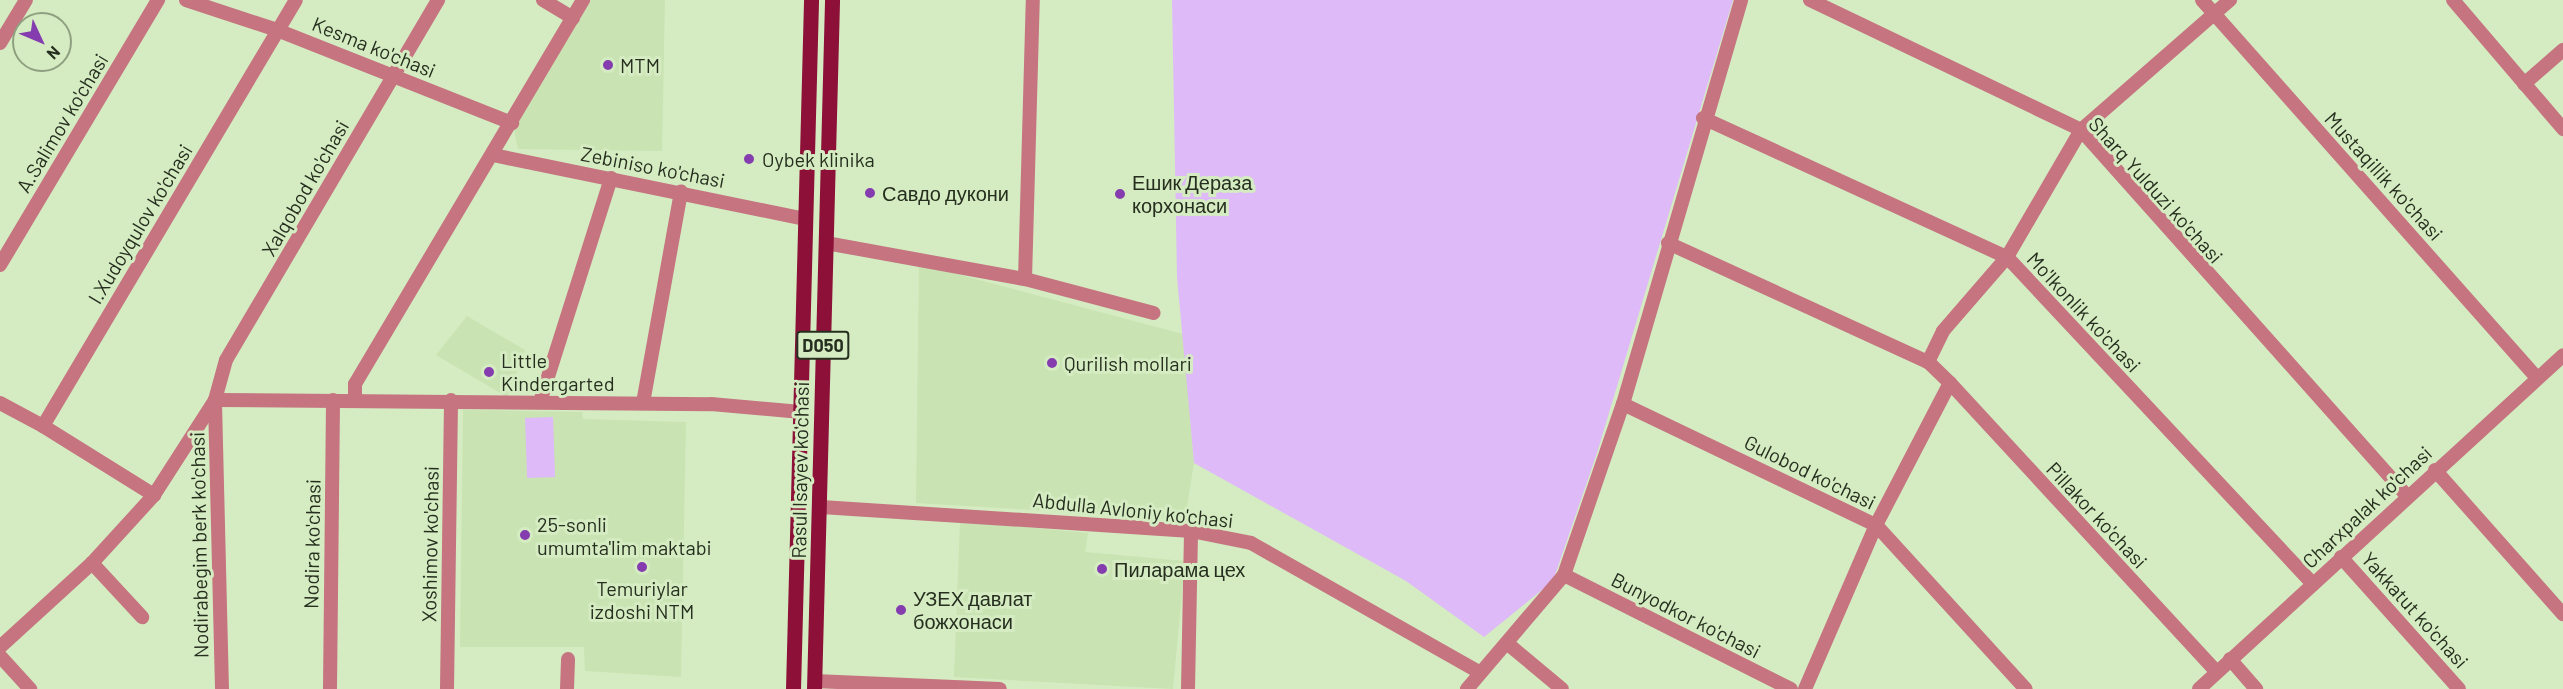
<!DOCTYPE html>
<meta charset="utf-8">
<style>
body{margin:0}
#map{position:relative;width:2563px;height:689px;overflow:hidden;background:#d5ecc2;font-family:Barlow,sans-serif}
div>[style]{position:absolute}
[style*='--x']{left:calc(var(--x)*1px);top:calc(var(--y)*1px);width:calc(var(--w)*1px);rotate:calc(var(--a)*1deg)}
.built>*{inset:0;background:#c9e3b2}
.green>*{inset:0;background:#debaf9;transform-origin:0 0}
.minor>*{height:14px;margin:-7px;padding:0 7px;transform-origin:7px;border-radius:7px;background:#c57480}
.major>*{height:15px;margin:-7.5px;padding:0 7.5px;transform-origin:7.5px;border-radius:7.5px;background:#8c1037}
.dots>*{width:16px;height:16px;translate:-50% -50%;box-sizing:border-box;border:3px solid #d5ecc2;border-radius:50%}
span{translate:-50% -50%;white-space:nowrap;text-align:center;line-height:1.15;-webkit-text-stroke:6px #d5ecc2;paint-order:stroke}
.shield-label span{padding:2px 4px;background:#d5ecc2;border:2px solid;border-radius:4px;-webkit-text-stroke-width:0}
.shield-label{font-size:18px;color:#262f1f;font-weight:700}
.street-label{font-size:20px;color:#262f1f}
.poi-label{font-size:20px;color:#262f1f}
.left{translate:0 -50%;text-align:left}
.north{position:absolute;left:12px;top:12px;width:60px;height:60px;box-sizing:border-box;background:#d5ecc2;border:2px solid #8fa081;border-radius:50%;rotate:134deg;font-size:16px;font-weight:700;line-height:24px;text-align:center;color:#262f1f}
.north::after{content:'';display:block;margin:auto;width:21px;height:27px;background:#843cae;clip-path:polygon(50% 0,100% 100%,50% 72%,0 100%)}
</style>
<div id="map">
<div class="built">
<i style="clip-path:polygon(591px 0,665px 0,662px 151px,518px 149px,514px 130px)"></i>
<i style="clip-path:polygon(919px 264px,1183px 334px,1194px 463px,1185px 519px,916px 503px)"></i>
<i style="clip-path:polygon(467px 316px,525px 350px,507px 397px,436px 355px)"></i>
<i style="clip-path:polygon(463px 410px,582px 412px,583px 419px,686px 422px,681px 677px,585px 671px,584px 647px,460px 647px)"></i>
<i style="clip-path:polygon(960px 521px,1088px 533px,1085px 552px,1185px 561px,1173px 689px,954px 677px)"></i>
</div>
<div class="green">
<i style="clip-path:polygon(1172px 0,1733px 0,1597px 453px,1553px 581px,1484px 637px,1406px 581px,1194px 463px,1177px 277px)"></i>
<i style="left:553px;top:417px;width:60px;height:28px;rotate:88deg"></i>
</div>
<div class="minor">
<i style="--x:186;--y:0;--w:96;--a:18.2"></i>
<i style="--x:277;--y:30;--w:253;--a:21.6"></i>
<i style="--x:543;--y:0;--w:35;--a:31"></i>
<i style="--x:1810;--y:0;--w:301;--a:25.6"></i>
<i style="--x:2081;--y:130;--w:490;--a:48.3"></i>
<i style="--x:2202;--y:0;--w:505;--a:48.45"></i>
<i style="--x:2453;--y:0;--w:170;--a:49.5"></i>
<i style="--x:0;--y:43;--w:50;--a:-58.8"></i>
<i style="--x:2524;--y:84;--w:52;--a:-41.1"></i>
<i style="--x:1703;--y:118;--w:334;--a:24.6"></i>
<i style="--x:2007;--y:257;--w:448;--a:46.9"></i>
<i style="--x:493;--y:155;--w:318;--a:11.6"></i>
<i style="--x:826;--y:243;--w:202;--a:10.3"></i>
<i style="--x:1025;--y:279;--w:133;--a:14.8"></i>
<i style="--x:1668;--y:243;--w:286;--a:24.6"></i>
<i style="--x:0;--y:265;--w:309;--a:-59.2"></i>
<i style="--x:1025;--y:279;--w:279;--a:-88.4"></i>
<i style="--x:1950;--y:383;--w:393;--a:47.3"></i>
<i style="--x:215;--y:400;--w:496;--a:0.5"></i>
<i style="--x:711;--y:404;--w:90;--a:5.1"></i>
<i style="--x:355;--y:400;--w:16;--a:-90"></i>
<i style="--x:355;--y:384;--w:447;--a:-59.3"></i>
<i style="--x:540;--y:402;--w:235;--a:-72.4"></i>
<i style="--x:0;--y:403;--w:49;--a:28.1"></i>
<i style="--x:43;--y:426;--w:495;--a:-59.3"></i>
<i style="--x:643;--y:403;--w:215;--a:-79.8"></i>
<i style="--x:1623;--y:404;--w:280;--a:25.6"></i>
<i style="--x:1876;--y:525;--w:222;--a:47.6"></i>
<i style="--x:43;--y:426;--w:131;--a:31.9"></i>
<i style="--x:154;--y:495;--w:113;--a:-57.3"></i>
<i style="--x:2435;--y:470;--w:193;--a:48.4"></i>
<i style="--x:821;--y:507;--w:371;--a:3.7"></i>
<i style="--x:1191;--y:531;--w:61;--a:11.3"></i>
<i style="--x:1251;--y:543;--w:262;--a:29.5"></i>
<i style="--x:2341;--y:557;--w:177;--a:48.2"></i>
<i style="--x:92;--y:563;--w:74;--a:47.2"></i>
<i style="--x:1564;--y:575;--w:254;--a:26.7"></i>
<i style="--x:1508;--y:644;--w:70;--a:39.8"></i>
<i style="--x:0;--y:647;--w:125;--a:-42.4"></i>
<i style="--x:92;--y:563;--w:92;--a:-47.6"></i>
<i style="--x:0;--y:656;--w:45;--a:47.7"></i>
<i style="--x:2230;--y:659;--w:40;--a:49"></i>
<i style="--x:815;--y:681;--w:185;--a:2.5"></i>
<i style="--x:222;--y:689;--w:289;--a:-91.4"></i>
<i style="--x:215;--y:400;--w:41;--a:-74.6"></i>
<i style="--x:226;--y:360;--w:418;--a:-59.5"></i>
<i style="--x:330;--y:689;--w:289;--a:-89.4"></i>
<i style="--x:447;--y:689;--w:289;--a:-89.2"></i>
<i style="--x:567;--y:689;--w:30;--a:-88"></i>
<i style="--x:1188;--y:689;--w:158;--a:-88.9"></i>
<i style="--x:1467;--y:689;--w:150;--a:-49.6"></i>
<i style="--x:1564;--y:575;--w:181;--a:-71"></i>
<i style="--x:1623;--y:404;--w:421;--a:-73.7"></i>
<i style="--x:1805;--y:689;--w:179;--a:-66.6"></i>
<i style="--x:1876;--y:525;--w:160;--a:-62.5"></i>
<i style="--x:1950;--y:383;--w:30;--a:-136"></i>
<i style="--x:1928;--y:362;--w:34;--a:-64"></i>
<i style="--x:1943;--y:331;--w:98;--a:-49.1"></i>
<i style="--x:2007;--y:257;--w:147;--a:-59.8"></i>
<i style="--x:2081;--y:130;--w:198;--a:-41.1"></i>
<i style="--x:2199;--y:689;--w:494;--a:-42.5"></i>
</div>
<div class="major">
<i style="--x:793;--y:689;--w:689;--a:-88.5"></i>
<i style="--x:814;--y:689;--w:689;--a:-88.5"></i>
</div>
<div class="dots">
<i style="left:608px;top:65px;background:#843cae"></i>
<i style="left:749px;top:159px;background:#843cae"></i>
<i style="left:870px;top:193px;background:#843cae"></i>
<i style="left:1120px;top:194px;background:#843cae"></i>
<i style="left:1052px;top:363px;background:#843cae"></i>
<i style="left:489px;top:372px;background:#843cae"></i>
<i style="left:525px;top:535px;background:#843cae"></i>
<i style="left:642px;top:567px;background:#843cae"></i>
<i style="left:1102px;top:569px;background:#843cae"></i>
<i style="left:901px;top:610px;background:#843cae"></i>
</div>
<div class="shield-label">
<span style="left:823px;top:345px">D050</span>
</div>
<div class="street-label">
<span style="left:374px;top:47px;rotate:22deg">Kesma ko'chasi</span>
<span style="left:62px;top:123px;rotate:-59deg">A.Salimov ko'chasi</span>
<span style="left:653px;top:167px;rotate:11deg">Zebiniso ko'chasi</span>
<span style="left:2384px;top:176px;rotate:48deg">Mustaqillik ko'chasi</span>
<span style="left:305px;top:188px;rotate:-60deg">Xalqobod ko'chasi</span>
<span style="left:2156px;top:190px;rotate:48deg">Sharq Yulduzi ko'chasi</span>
<span style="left:140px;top:224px;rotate:-59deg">I.Xudoyqulov ko'chasi</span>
<span style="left:2084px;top:312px;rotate:47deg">Mo'lkonlik ko'chasi</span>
<span style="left:800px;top:470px;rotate:-89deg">Rasul Isayev ko'chasi</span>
<span style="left:1810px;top:472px;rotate:26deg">Gulobod ko'chasi</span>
<span style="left:2367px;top:507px;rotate:-43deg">Charxpalak ko'chasi</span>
<span style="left:1133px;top:510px;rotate:6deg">Abdulla Avloniy ko'chasi</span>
<span style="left:2097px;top:515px;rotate:47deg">Pillakor ko'chasi</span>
<span style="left:312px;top:544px;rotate:-89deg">Nodira ko'chasi</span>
<span style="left:430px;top:544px;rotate:-89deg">Xoshimov ko'chasi</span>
<span style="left:199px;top:545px;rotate:-91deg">Nodirabegim berk ko'chasi</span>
<span style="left:2415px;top:610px;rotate:48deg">Yakkatut ko'chasi</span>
<span style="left:1686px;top:615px;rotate:27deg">Bunyodkor ko'chasi</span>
</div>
<div class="poi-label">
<span class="left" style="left:620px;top:65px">MTM</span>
<span class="left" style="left:762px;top:159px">Oybek klinika</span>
<span class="left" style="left:1132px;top:194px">Ешик Дераза<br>корхонаси</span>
<span class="left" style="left:882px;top:193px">Савдо дукони</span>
<span class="left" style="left:501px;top:372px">Little<br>Kindergarted</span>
<span class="left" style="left:1064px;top:363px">Qurilish mollari</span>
<span class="left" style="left:537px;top:536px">25-sonli<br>umumta'lim maktabi</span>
<span class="left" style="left:1114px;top:569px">Пиларама цех</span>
<span style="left:642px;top:600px">Temuriylar<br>izdoshi NTM</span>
<span class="left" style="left:913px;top:610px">УЗЕХ давлат<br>божхонаси</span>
</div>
<div class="north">N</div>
</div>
